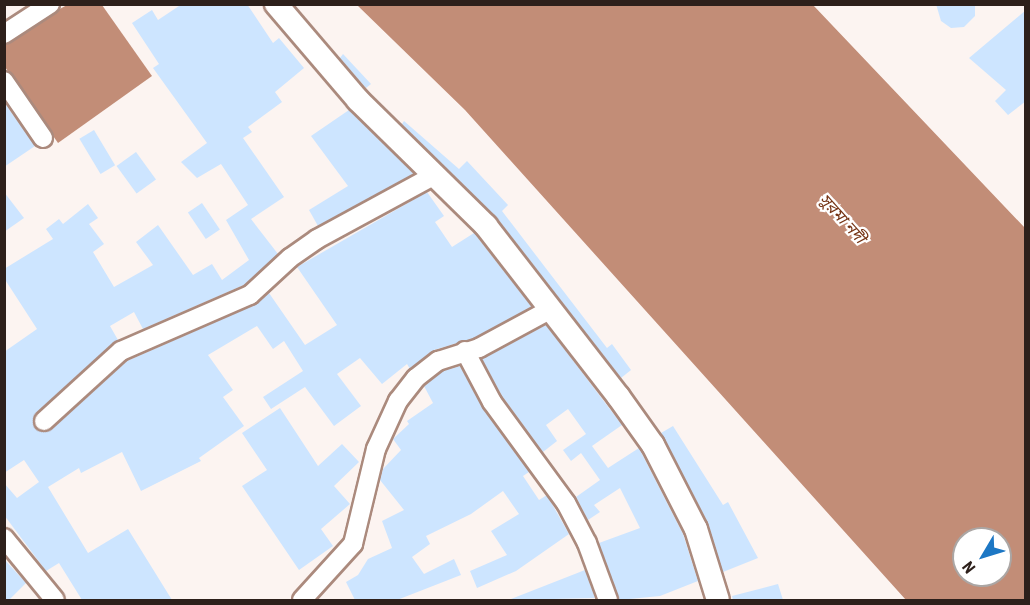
<!DOCTYPE html>
<meta charset="utf-8">
<style>
body{margin:0}
#map{position:relative;width:1030px;height:605px;overflow:hidden;background:#fcf4f1;font-family:"Roboto Condensed","Noto Sans Bengali",sans-serif}
div>[style]{position:absolute}
[style*='--x']{left:calc(var(--x)*1px);top:calc(var(--y)*1px);width:calc(var(--w)*1px);rotate:calc(var(--a)*1deg)}
.water>*{inset:0;background:#c28d77}
.building>*{inset:0;background:#cde5ff;transform-origin:0 0}
.roads{filter:drop-shadow(2px 0 #ab8a7d) drop-shadow(-2px 0 #ab8a7d) drop-shadow(0 2px #ab8a7d) drop-shadow(0 -2px #ab8a7d)}
.minor>*{height:18px;margin:-9px;padding:0 9px;transform-origin:9px;border-radius:9px;background:#fff}
.tertiary>*{height:22px;margin:-11px;padding:0 11px;transform-origin:11px;border-radius:11px;background:#fff}
span{translate:-50% -50%;white-space:nowrap;text-align:center;line-height:1.15;-webkit-text-stroke:4.5px #fff;paint-order:stroke}
.water-label{font-size:16px;color:#753314;font-style:italic}
.frame{position:absolute;inset:0;border:6px solid #2d201b;pointer-events:none}
.north{position:absolute;left:952px;top:527px;width:60px;height:60px;box-sizing:border-box;background:#fff;border:2px solid #aba6a4;border-radius:50%;rotate:232deg;font-size:16px;font-weight:700;line-height:24px;text-align:center;color:#2d201b}
.north::after{content:'';display:block;margin:auto;width:21px;height:27px;background:#1d77c4;clip-path:polygon(50% 0,100% 100%,50% 72%,0 100%)}
</style>
<div id="map">
<div class="water">
<i style="clip-path:polygon(67px 5px,102px 5px,152px 76px,58px 143px,5px 67px,4px 40px)"></i>
<i style="clip-path:polygon(evenodd,357px 5px,813px 5px,1025px 228px,1025px 600px,906px 600px,465px 110px,357px 5px,964px 539px,1000px 539px,1000px 575px,964px 575px,964px 539px)"></i>
</div>
<div class="building">
<i style="clip-path:polygon(182px 4px,247px 4px,273px 43px,279px 38px,304px 68px,275px 92px,282px 102px,248px 127px,252px 132px,243px 138px,284px 197px,251px 219px,278px 254px,244px 285px,143px 329px,134px 312px,110px 326px,118px 340px,36px 413px,33px 423px,36px 429px,52px 429px,127px 361px,254px 305px,269px 293px,305px 345px,337px 325px,297px 267px,427px 192px,444px 216px,435px 222px,452px 247px,474px 233px,532px 307px,475px 338px,434px 350px,410px 369px,407px 364px,382px 384px,360px 358px,337px 374px,361px 406px,334px 426px,305px 387px,271px 409px,263px 397px,303px 371px,284px 341px,273px 349px,257px 326px,208px 355px,233px 390px,223px 397px,244px 426px,199px 458px,201px 461px,141px 491px,122px 452px,81px 473px,79px 468px,48px 487px,88px 553px,128px 529px,172px 600px,82px 600px,59px 563px,46px 571px,4px 515px,4px 483px,17px 498px,39px 482px,24px 460px,4px 473px,4px 352px,37px 329px,4px 278px,4px 269px,53px 239px,46px 229px,59px 219px,63px 224px,88px 204px,98px 218px,89px 224px,104px 244px,93px 252px,114px 287px,153px 265px,136px 242px,158px 225px,193px 275px,212px 264px,222px 280px,249px 260px,226px 220px,248px 205px,221px 164px,197px 178px,181px 162px,207px 143px,153px 68px,159px 64px,132px 23px,152px 10px,158px 20px)"></i>
<i style="clip-path:polygon(936px 4px,975px 4px,975px 16px,964px 27px,951px 28px,941px 21px)"></i>
<i style="clip-path:polygon(1026px 10px,1026px 101px,1008px 115px,995px 101px,1006px 90px,969px 58px)"></i>
<i style="clip-path:polygon(343px 54px,371px 84px,366px 88px,340px 58px)"></i>
<i style="clip-path:polygon(4px 102px,35px 146px,4px 167px)"></i>
<i style="clip-path:polygon(349px 110px,414px 174px,318px 226px,309px 210px,348px 186px,311px 136px)"></i>
<i style="clip-path:polygon(404px 121px,459px 169px,467px 161px,508px 205px,502px 211px,607px 348px,612px 344px,631px 370px,621px 378px,497px 218px,402px 124px)"></i>
<i style="left:94px;top:130px;width:41px;height:17px;rotate:59deg"></i>
<i style="left:136px;top:152px;width:34px;height:24px;rotate:54deg"></i>
<i style="clip-path:polygon(4px 192px,24px 218px,4px 232px)"></i>
<i style="left:202px;top:203px;width:32px;height:17px;rotate:56deg"></i>
<i style="clip-path:polygon(546px 325px,622px 425px,592px 446px,608px 468px,639px 448px,683px 534px,698px 581px,660px 596px,619px 600px,599px 543px,640px 528px,620px 488px,594px 505px,600px 512px,588px 520px,576px 497px,600px 480px,581px 453px,571px 461px,563px 450px,586px 434px,568px 409px,546px 425px,557px 441px,543px 452px,502px 396px,482px 359px)"></i>
<i style="clip-path:polygon(460px 366px,483px 409px,529px 472px,523px 476px,539px 500px,547px 495px,569px 534px,516px 571px,477px 588px,470px 571px,507px 555px,491px 531px,519px 514px,503px 491px,471px 514px,426px 536px,430px 544px,412px 557px,424px 574px,454px 559px,461px 575px,397px 600px,355px 600px,346px 582px,358px 575px,368px 559px,392px 548px,382px 521px,404px 510px,380px 480px,383px 469px,401px 450px,393px 439px,409px 424px,407px 421px,433px 403px,424px 386px,443px 371px)"></i>
<i style="clip-path:polygon(280px 408px,318px 466px,342px 444px,359px 462px,334px 486px,350px 504px,321px 529px,333px 546px,299px 570px,242px 486px,267px 470px,242px 433px)"></i>
<i style="clip-path:polygon(673px 426px,723px 505px,728px 502px,758px 558px,723px 572px,708px 523px,661px 433px)"></i>
<i style="clip-path:polygon(4px 559px,26px 583px,9px 600px,4px 600px)"></i>
<i style="clip-path:polygon(585px 570px,595px 598px,511px 600px,511px 599px)"></i>
<i style="clip-path:polygon(778px 584px,783px 600px,733px 600px,732px 596px)"></i>
</div>
<div class="roads">
<div class="minor">
<i style="--x:4;--y:34;--w:55;--a:-33.1"></i>
<i style="--x:4;--y:81;--w:69;--a:55.6"></i>
<i style="--x:465;--y:351;--w:58;--a:62.1"></i>
<i style="--x:492;--y:402;--w:125;--a:53.8"></i>
<i style="--x:566;--y:503;--w:45;--a:62.3"></i>
<i style="--x:587;--y:543;--w:61;--a:69.8"></i>
<i style="--x:44;--y:421;--w:104;--a:-42.3"></i>
<i style="--x:121;--y:351;--w:141;--a:-23.5"></i>
<i style="--x:250;--y:295;--w:54;--a:-42.8"></i>
<i style="--x:290;--y:258;--w:33;--a:-35"></i>
<i style="--x:317;--y:239;--w:134;--a:-28.5"></i>
<i style="--x:4;--y:538;--w:80;--a:50.6"></i>
<i style="--x:302;--y:600;--w:76;--a:-47.7"></i>
<i style="--x:353;--y:544;--w:98;--a:-76.4"></i>
<i style="--x:376;--y:449;--w:53;--a:-65.4"></i>
<i style="--x:398;--y:401;--w:29;--a:-52"></i>
<i style="--x:416;--y:378;--w:28;--a:-38"></i>
<i style="--x:438;--y:361;--w:43;--a:-17.6"></i>
<i style="--x:479;--y:348;--w:82;--a:-28.4"></i>
</div>
<div class="tertiary">
<i style="--x:276;--y:4;--w:126;--a:49.5"></i>
<i style="--x:358;--y:100;--w:180;--a:44.5"></i>
<i style="--x:486;--y:226;--w:215;--a:52.2"></i>
<i style="--x:618;--y:396;--w:60;--a:54.5"></i>
<i style="--x:653;--y:445;--w:94;--a:62.9"></i>
<i style="--x:696;--y:529;--w:74;--a:72.8"></i>
</div>
</div>
<div class="water-label">
<span style="left:842px;top:219px;rotate:48deg">সুরমা নদী</span>
</div>
<div class="frame"></div>
<div class="north">N</div>
</div>
